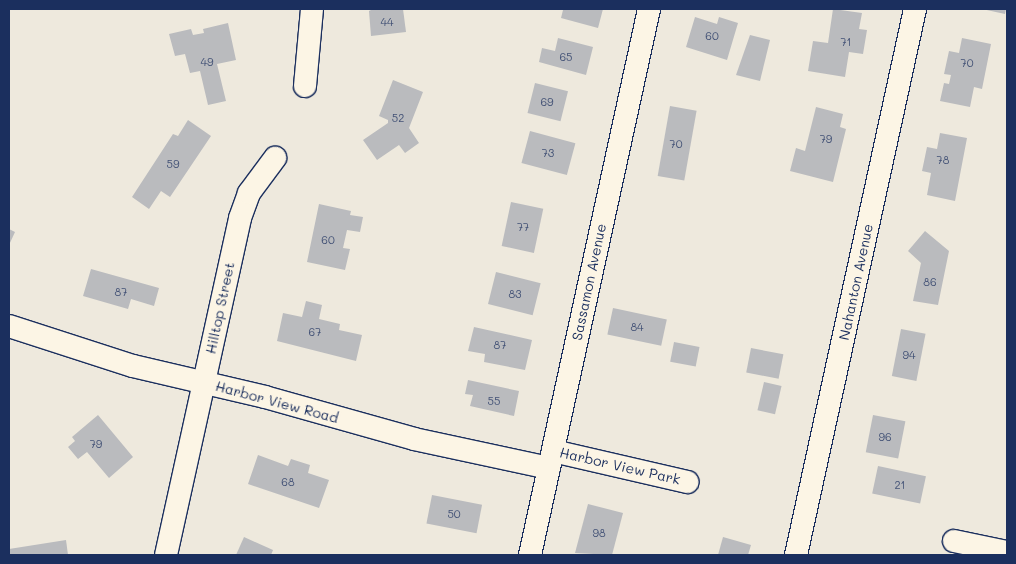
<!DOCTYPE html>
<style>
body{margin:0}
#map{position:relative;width:1016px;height:564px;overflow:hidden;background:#eee9dd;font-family:Mali,sans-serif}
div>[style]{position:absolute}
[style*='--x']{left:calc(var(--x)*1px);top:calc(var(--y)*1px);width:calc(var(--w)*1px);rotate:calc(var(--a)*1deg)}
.building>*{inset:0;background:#babbbe;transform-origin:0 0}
.roads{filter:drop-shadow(1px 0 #1b2f5e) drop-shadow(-1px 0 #1b2f5e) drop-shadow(0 1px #1b2f5e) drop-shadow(0 -1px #1b2f5e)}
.minor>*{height:22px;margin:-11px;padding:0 11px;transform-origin:11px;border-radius:11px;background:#fcf5e5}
span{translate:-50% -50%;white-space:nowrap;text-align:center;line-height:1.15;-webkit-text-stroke:4px #fcf5e5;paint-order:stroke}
.number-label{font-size:11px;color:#435276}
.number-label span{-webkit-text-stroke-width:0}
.street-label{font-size:14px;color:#1b2f5e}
.frame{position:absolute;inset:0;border:10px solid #1b2f5e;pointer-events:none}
</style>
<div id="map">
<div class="building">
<i style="clip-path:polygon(373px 9px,403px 9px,406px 32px,371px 36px,369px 11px)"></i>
<i style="clip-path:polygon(559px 9px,603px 9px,598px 28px,561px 18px,563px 10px)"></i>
<i style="clip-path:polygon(833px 9px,862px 13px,859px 29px,867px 30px,863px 54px,849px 52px,845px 77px,808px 71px,813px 41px,828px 43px)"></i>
<i style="clip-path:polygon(982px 9px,1006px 9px,1005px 14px)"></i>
<i style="clip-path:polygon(695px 17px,717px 24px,719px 17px,738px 23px,727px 60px,686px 47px)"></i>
<i style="clip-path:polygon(228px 23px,236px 60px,217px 64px,226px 101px,208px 105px,200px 71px,190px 73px,185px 54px,175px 56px,169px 34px,191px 29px,193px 35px,204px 33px,203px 29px)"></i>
<i style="clip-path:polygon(750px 35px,770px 40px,760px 81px,736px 75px)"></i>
<i style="clip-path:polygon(558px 38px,593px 47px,586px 75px,539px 62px,542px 48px,555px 51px)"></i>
<i style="clip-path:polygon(962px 38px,991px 44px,982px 89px,974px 87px,970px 107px,940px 101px,944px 83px,949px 84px,951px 75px,944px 74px,949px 51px,959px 53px)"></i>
<i style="clip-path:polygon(393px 80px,423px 92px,409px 128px,419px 143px,405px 153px,399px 145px,377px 160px,363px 140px,388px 123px,388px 120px,379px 116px)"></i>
<i style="left:535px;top:83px;width:34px;height:31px;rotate:14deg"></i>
<i style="left:670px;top:106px;width:27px;height:71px;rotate:10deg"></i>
<i style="clip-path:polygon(816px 107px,843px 114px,840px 127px,846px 129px,833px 182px,790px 171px,796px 148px,805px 151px)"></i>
<i style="clip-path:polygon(188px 120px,211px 136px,170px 197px,161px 191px,149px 209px,132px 197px,173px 134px,178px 136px)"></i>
<i style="left:530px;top:131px;width:47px;height:33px;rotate:15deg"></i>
<i style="clip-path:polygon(940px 133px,967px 138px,955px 201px,927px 195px,931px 173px,922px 171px,927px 147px,937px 149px)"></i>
<i style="left:511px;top:202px;width:33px;height:45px;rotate:12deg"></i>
<i style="clip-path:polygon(319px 204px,351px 211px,350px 215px,363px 217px,360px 232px,347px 230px,343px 248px,350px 249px,345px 270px,307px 262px)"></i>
<i style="clip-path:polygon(9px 229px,15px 232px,9px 245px)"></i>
<i style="clip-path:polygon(925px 231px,949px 251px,938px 305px,913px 301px,921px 263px,908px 251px)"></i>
<i style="clip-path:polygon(91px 269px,159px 288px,154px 306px,131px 299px,128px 309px,83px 296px)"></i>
<i style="left:496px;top:272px;width:46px;height:33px;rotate:14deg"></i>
<i style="clip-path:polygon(306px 301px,322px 305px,319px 319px,340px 324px,339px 330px,362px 335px,356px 361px,277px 341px,283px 313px,302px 317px)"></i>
<i style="left:613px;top:308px;width:55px;height:27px;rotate:12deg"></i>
<i style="clip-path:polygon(474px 327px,532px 340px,525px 370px,484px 362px,485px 354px,468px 351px)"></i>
<i style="left:901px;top:329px;width:25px;height:48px;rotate:11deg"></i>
<i style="left:674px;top:342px;width:26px;height:20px;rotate:11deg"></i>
<i style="left:751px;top:348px;width:33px;height:25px;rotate:11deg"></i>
<i style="clip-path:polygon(468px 380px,519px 391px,514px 416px,470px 406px,473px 395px,465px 394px)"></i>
<i style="left:764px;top:382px;width:18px;height:29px;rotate:13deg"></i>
<i style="clip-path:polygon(98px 415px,133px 457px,109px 478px,87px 452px,78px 459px,68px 447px,75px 441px,72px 437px)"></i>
<i style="left:873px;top:415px;width:33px;height:38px;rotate:11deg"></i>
<i style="clip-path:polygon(258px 455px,288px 466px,291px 459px,310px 465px,308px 473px,329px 480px,319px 508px,248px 484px)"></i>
<i style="left:878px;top:466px;width:49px;height:28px;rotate:12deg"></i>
<i style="left:432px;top:495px;width:51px;height:29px;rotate:11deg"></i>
<i style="clip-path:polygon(588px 504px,623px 513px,612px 555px,575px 553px)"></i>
<i style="clip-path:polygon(244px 537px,273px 550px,271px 555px,236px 555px)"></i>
<i style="clip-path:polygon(723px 537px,751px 545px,748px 555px,718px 555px)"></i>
<i style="clip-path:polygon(66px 540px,68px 555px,9px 555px,9px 549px)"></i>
</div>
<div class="roads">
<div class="minor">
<i style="--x:305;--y:86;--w:77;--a:-84.8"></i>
<i style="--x:9;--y:326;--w:130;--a:17.9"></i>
<i style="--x:133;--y:366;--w:136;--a:13.2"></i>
<i style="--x:265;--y:397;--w:155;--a:15.7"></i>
<i style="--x:414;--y:439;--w:138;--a:12.1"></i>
<i style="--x:553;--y:451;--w:138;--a:13"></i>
<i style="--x:954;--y:541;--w:54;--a:11.7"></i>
<i style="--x:166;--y:555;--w:345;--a:-77.6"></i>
<i style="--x:240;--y:218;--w:27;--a:-70"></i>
<i style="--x:249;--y:193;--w:44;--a:-53.4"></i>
<i style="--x:530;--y:555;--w:559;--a:-77.7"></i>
<i style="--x:796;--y:555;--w:559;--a:-77.7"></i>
</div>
</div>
<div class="number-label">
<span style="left:387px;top:22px">44</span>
<span style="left:712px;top:36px">60</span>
<span style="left:846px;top:42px">71</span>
<span style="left:566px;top:57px">65</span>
<span style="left:207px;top:62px">49</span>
<span style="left:967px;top:63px">70</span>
<span style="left:547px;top:102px">69</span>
<span style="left:398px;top:118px">52</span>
<span style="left:826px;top:139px">79</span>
<span style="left:676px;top:144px">70</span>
<span style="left:548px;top:153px">73</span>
<span style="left:943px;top:160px">78</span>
<span style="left:173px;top:164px">59</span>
<span style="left:523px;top:227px">77</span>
<span style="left:328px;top:240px">60</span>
<span style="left:930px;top:282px">86</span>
<span style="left:121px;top:292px">87</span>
<span style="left:515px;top:294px">83</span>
<span style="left:637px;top:327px">84</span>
<span style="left:315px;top:332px">67</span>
<span style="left:500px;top:345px">87</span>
<span style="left:909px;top:355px">94</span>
<span style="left:494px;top:401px">55</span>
<span style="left:885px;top:437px">96</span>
<span style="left:96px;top:444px">79</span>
<span style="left:288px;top:482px">68</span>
<span style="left:900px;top:485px">21</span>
<span style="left:454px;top:514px">50</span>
<span style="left:599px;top:533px">98</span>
</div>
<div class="street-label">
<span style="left:589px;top:282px;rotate:-78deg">Sassamon Avenue</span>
<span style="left:856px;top:282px;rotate:-78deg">Nahanton Avenue</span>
<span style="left:220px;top:308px;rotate:-78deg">Hilltop Street</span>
<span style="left:277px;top:402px;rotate:15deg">Harbor View Road</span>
<span style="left:620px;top:466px;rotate:13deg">Harbor View Park</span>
</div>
<div class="frame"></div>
</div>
